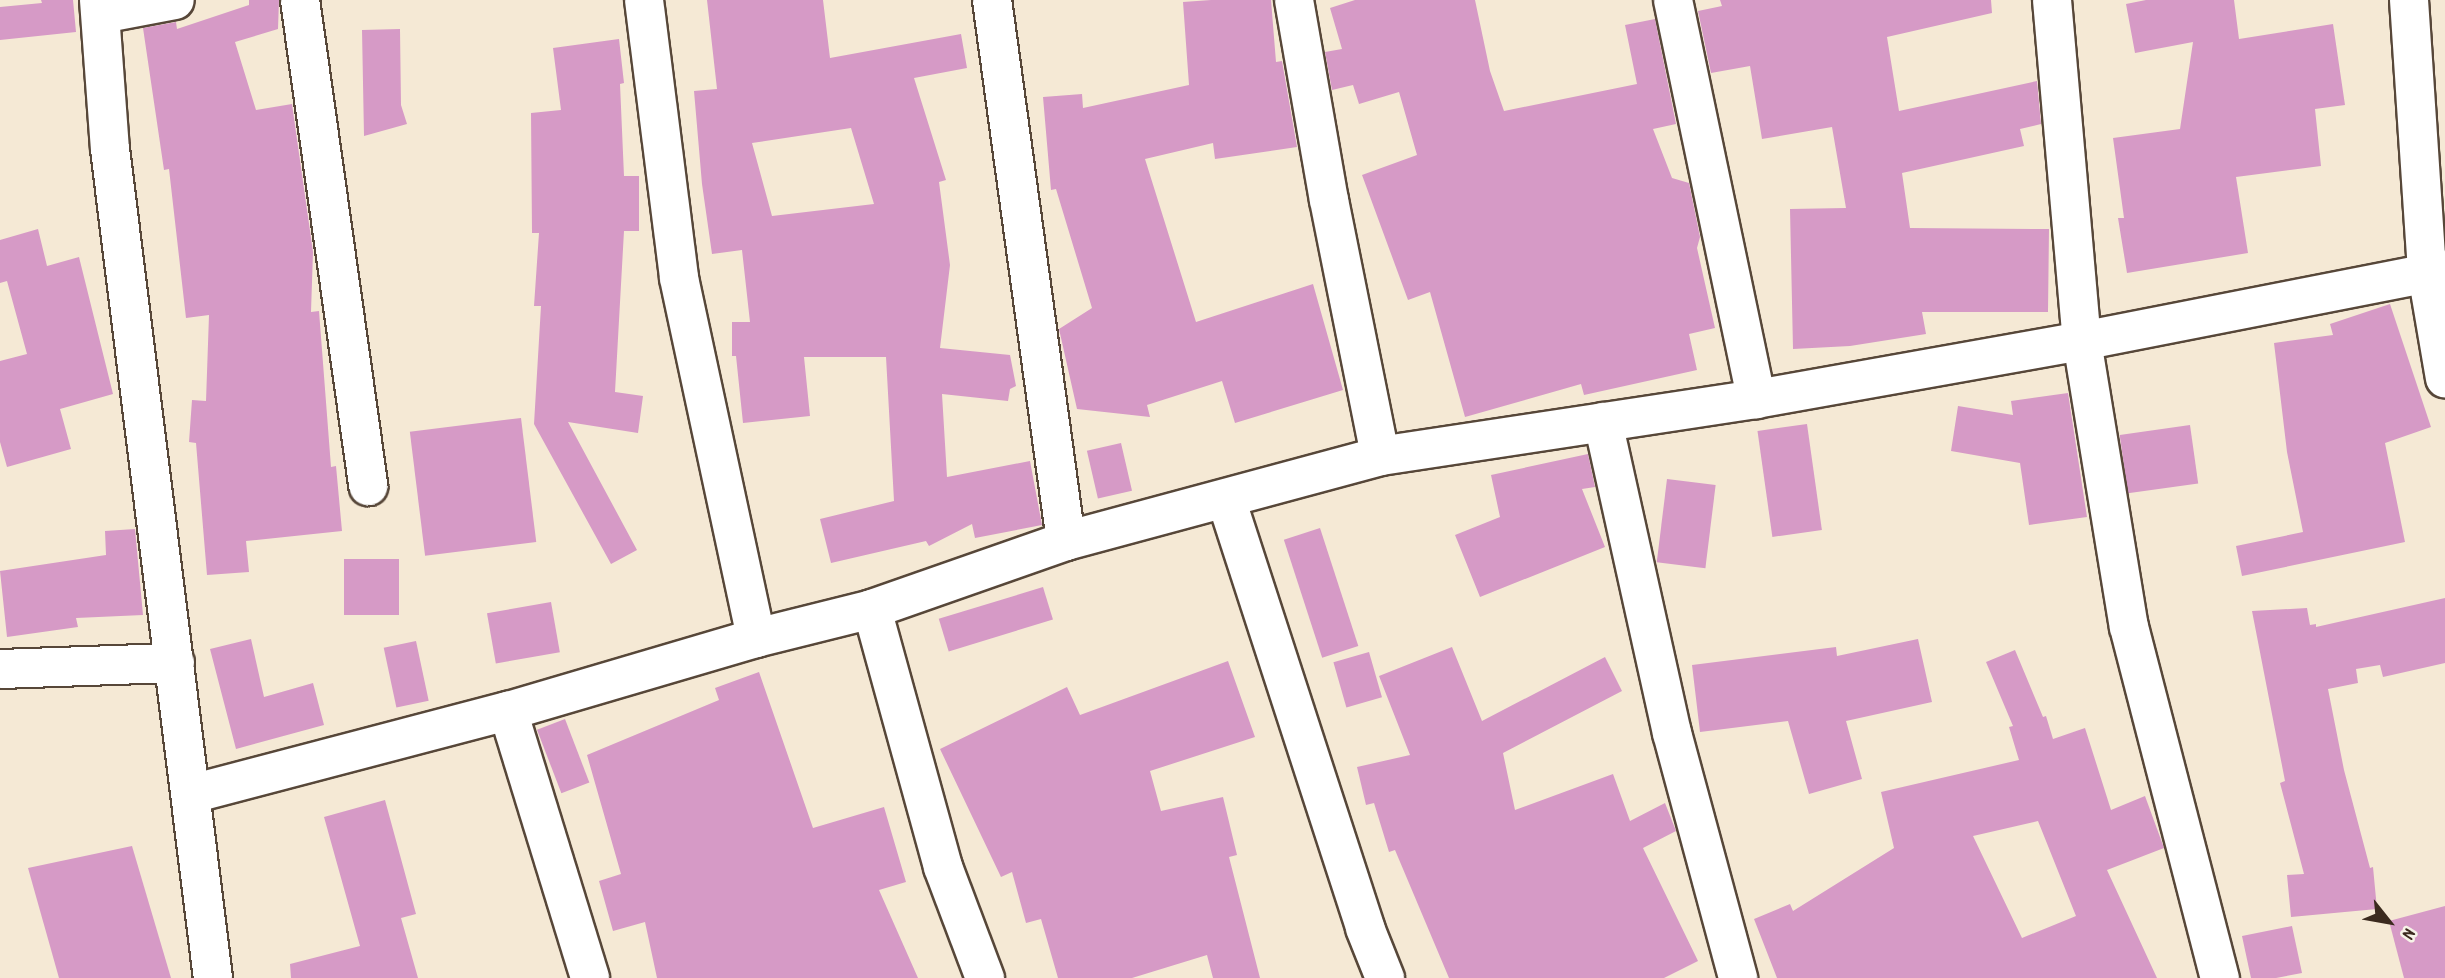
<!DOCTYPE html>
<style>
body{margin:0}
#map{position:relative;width:2445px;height:978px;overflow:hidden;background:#f5e9d5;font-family:Dekko,sans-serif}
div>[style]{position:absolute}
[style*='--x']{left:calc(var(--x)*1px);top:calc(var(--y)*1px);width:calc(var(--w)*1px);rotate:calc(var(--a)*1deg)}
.building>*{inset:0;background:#d69ac6;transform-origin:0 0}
.roads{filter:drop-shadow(2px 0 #574739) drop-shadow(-2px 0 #574739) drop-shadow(0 2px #574739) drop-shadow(0 -2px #574739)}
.minor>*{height:38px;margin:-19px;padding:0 19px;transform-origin:19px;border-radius:19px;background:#fff}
span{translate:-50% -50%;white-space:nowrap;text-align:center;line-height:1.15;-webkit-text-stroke:5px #f7f3e8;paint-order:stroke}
.north{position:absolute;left:2354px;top:887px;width:70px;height:70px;-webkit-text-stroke:5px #f7f3e8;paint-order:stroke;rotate:121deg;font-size:19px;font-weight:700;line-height:28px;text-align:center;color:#3b2a1e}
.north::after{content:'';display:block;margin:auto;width:24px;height:32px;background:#3b2a1e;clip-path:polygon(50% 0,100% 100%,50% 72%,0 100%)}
</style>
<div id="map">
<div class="building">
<i style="clip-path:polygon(41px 0,73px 0,76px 32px,0 40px,0 7px,42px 3px)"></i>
<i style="clip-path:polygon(249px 0,279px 0,278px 29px,235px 42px,256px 110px,292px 104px,313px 252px,311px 312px,319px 311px,331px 467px,336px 466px,342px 531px,246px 541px,249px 572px,207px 575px,196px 443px,189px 442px,192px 400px,206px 401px,209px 315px,186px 318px,169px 169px,164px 170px,143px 28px,176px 22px,177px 29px,249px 5px)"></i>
<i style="clip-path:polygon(evenodd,707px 0,823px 0,830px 58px,961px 34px,967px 68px,914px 78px,946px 180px,939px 182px,950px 265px,940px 348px,1010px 355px,1016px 386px,1010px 389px,1008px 401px,942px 394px,947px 477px,1030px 461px,1042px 525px,975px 538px,972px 524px,929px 546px,926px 541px,831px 563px,820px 519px,894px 501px,886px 357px,804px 357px,810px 416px,743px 423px,736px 356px,732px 356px,732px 322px,750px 322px,742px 250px,712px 254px,702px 184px,694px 91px,717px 89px,707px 0,851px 128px,874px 204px,772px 216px,752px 143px,851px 128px)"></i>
<i style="clip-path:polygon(1211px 0,1271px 0,1276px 62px,1282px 61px,1297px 147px,1215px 159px,1213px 143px,1145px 159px,1196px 322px,1313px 284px,1343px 390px,1235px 423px,1222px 381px,1147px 405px,1150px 417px,1077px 409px,1059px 329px,1092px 308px,1056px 189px,1051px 190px,1043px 97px,1082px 94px,1083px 108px,1189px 85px,1183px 2px)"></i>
<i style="clip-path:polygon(1355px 0,1475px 0,1490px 71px,1504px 111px,1637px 84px,1625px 25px,1655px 19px,1676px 124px,1653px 129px,1672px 178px,1689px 183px,1700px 237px,1697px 248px,1715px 328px,1689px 334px,1697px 370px,1584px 395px,1581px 384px,1465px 417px,1430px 292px,1408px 300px,1362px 175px,1417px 155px,1399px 92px,1359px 104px,1353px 85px,1332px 90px,1325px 52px,1342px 49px,1330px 8px)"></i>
<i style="clip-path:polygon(1720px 0,1991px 0,1992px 13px,1887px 37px,1899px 111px,2037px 81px,2041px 124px,2020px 129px,2024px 146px,1902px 173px,1910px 228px,2049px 229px,2048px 312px,1922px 312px,1926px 334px,1850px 346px,1793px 349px,1790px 209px,1846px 208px,1832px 127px,1762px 139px,1750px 66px,1711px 73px,1698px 11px,1722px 6px)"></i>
<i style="clip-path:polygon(2146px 0,2234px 0,2239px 39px,2333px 24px,2345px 105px,2315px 109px,2321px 166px,2236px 177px,2248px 253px,2127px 273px,2118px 218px,2124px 218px,2113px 138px,2180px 129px,2193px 42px,2135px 53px,2126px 4px)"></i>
<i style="clip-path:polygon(400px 29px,401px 105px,407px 124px,364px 136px,362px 30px)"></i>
<i style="clip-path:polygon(619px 39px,624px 83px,620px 84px,624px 176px,639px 176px,639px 231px,624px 231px,615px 392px,643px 396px,638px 433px,568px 422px,637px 550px,611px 564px,534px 424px,541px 306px,534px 306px,539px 233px,532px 233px,531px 113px,561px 110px,553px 48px)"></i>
<i style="clip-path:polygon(38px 229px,47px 266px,79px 257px,113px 394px,60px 409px,71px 449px,7px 467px,0 442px,0 361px,27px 354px,7px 281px,0 283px,0 240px)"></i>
<i style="clip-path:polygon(2390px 304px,2431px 427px,2385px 443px,2405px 542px,2242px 576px,2236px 546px,2303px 532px,2287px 452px,2274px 343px,2333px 335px,2330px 324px)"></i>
<i style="clip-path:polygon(2068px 393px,2087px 517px,2029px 525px,2020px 463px,1951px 451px,1958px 406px,2013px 415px,2011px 401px)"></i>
<i style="left:521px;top:418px;width:125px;height:112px;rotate:83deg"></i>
<i style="left:1807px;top:424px;width:107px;height:50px;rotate:82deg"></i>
<i style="left:2190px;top:425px;width:59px;height:71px;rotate:82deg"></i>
<i style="left:1121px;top:443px;width:49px;height:35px;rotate:77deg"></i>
<i style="clip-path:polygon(1588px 454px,1595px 487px,1582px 489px,1605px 547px,1480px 597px,1455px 535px,1500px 517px,1491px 475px)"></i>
<i style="left:1667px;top:479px;width:49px;height:84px;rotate:7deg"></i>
<i style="left:1320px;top:528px;width:124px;height:38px;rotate:72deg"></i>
<i style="clip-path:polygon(135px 529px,143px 615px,76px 618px,78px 627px,7px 637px,0 571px,106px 555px,105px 531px)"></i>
<i style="left:344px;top:559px;width:55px;height:56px"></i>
<i style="left:1043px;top:587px;width:34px;height:109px;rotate:73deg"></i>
<i style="clip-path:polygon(2445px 598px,2445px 663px,2383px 677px,2380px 665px,2356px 669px,2358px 683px,2328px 689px,2344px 770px,2370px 868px,2373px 867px,2377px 909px,2291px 917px,2287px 875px,2304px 874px,2280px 783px,2285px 781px,2252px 611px,2307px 608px,2310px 625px,2316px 624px,2316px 627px)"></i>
<i style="left:551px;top:602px;width:51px;height:65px;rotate:80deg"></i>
<i style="clip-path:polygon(251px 639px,264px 697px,313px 683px,324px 725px,236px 749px,210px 649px)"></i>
<i style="clip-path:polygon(1918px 639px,1932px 702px,1846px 721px,1862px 779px,1809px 794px,1788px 721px,1700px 732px,1692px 665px,1836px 647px,1837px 656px)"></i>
<i style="left:416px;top:641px;width:61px;height:33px;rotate:78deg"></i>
<i style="clip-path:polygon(1452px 647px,1482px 721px,1605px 657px,1622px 691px,1503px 753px,1515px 810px,1613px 774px,1630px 821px,1665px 803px,1676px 831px,1643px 848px,1698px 961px,1664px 978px,1449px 978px,1395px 850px,1389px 852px,1374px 803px,1366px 805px,1357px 767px,1410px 755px,1379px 676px)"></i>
<i style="clip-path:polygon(evenodd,2015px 650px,2043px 717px,2046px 716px,2053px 739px,2085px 728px,2111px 810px,2145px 796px,2164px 848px,2107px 870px,2157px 978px,1777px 978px,1754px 919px,1790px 904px,1793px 911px,1894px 848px,1881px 792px,2019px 760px,2009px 727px,2013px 726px,1986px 662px,2015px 650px,2038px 821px,2076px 916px,2022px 938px,1973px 836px,2038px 821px)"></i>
<i style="left:1369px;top:652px;width:47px;height:37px;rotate:74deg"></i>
<i style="clip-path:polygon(1228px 661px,1255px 737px,1150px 771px,1161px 811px,1223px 797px,1237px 855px,1229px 857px,1260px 978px,1213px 978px,1207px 955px,1132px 978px,1058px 978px,1041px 919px,1026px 923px,1012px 872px,1001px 877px,940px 749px,1067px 687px,1080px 715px)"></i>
<i style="clip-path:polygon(759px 672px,813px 828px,884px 807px,906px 882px,879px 890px,918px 978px,657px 978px,645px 922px,613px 931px,599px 881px,621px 874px,587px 755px,719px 700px,715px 688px)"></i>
<i style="left:565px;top:719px;width:68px;height:30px;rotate:69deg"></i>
<i style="clip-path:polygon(385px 800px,416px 914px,401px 918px,418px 978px,291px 978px,290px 964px,360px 946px,324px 817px)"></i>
<i style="clip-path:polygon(132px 846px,171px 978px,59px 978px,28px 868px)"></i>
<i style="clip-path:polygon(2445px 906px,2445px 978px,2404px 978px,2389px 921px)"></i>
<i style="clip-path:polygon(2292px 926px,2302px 973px,2276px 978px,2251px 978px,2242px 936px)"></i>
</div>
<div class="roads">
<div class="minor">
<i style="--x:99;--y:0;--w:149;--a:85.8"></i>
<i style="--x:110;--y:149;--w:835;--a:82.92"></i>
<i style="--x:300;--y:0;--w:491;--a:82"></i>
<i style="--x:644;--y:0;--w:280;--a:82.8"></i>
<i style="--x:679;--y:278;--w:368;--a:77.9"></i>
<i style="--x:992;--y:0;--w:546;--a:82.21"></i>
<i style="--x:1294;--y:0;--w:203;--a:80.1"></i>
<i style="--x:1329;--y:200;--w:261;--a:78.7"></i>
<i style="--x:1673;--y:0;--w:408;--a:78.2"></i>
<i style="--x:2052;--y:0;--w:342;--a:85"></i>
<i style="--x:2082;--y:341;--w:290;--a:80.7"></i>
<i style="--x:2129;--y:627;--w:363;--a:75.5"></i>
<i style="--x:2409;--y:0;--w:274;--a:86.2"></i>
<i style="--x:2427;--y:273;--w:107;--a:80.3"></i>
<i style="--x:101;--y:14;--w:75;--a:-10.7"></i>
<i style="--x:1603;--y:422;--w:319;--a:77.5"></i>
<i style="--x:1672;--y:733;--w:254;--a:74.9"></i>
<i style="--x:1226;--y:499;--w:451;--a:72"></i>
<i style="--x:1365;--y:928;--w:54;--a:68.2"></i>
<i style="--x:872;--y:609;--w:268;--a:74.6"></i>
<i style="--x:943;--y:867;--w:119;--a:69.3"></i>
<i style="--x:0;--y:669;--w:175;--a:-2"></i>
<i style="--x:508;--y:711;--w:279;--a:72.9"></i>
<i style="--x:191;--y:794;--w:328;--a:-14.7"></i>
<i style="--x:508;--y:711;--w:259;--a:-16.4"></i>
<i style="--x:756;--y:638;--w:120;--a:-14"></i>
<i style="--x:872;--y:609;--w:206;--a:-19.3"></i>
<i style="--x:1066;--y:541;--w:325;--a:-15.1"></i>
<i style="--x:1380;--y:456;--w:380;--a:-8.6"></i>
<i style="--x:1756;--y:399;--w:331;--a:-10.1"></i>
<i style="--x:2082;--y:341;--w:370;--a:-11.1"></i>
</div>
</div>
<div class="north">N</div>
</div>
